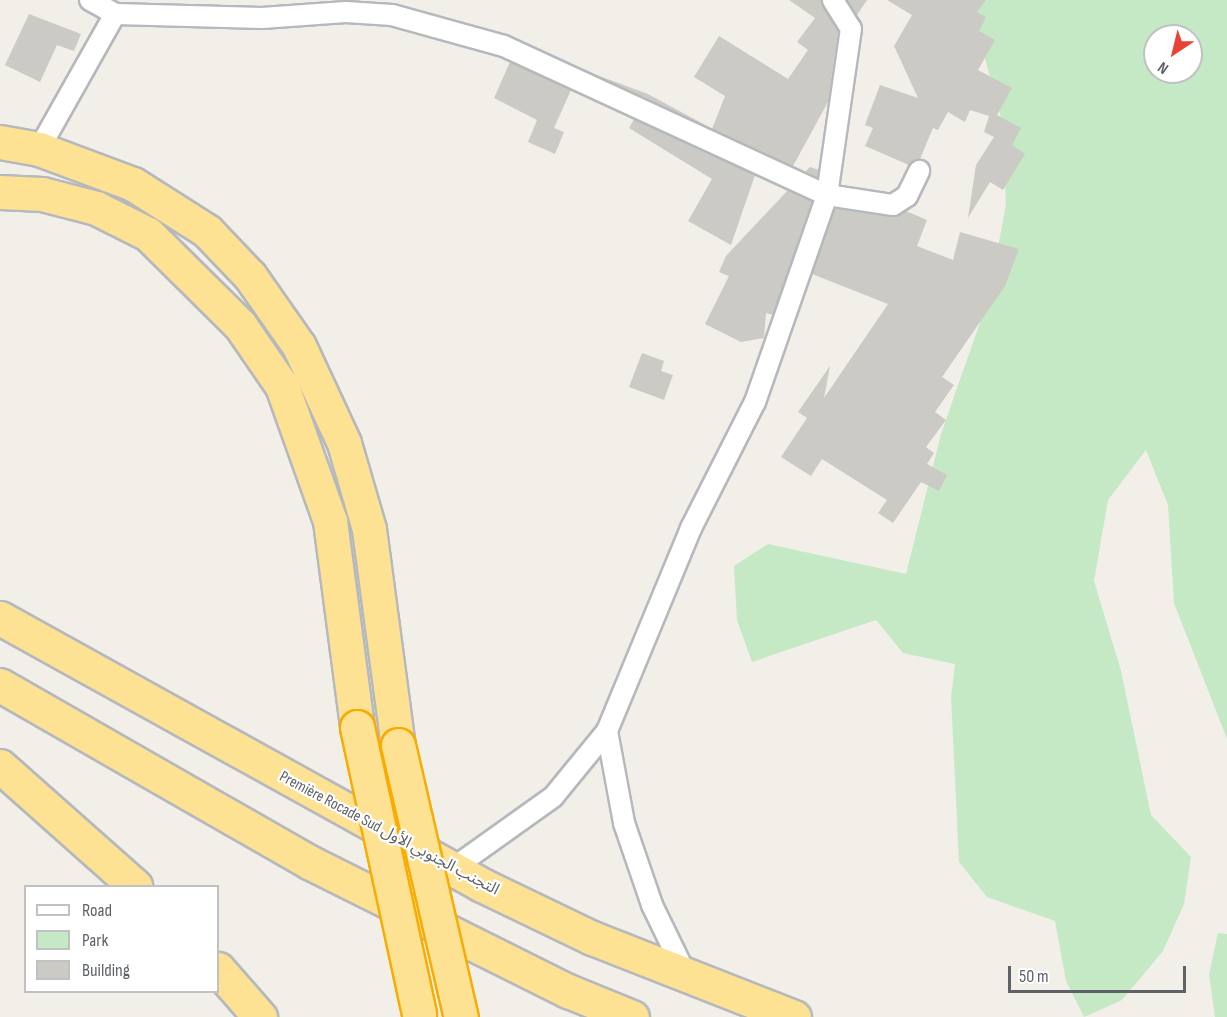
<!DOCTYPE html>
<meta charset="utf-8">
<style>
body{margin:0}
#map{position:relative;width:1227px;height:1017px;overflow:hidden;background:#f1efe8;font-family:"Sofia Sans Condensed","Noto Sans Arabic",sans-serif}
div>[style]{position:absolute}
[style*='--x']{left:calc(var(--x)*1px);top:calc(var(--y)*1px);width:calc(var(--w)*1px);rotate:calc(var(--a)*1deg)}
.green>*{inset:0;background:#c5e8c5}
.building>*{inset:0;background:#cccac5}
.roads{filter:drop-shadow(2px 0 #b5b8bc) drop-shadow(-2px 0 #b5b8bc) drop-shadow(0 2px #b5b8bc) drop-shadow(0 -2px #b5b8bc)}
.minor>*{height:20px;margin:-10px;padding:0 10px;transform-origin:10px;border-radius:10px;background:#fff}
.motorway>*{height:33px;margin:-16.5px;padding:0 16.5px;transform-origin:16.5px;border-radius:16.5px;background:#fde293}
.bridges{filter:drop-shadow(2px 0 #f9ab00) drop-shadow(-2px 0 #f9ab00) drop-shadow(0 2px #f9ab00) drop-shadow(0 -2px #f9ab00)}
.motorway-bridge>*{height:33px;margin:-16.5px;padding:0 16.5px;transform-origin:16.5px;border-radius:16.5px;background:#fde293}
span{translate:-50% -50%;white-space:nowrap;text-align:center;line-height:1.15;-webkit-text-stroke:4.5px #fff;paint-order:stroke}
.street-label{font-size:16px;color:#5f6368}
.legend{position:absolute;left:24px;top:885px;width:195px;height:108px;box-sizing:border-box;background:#fff;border:2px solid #bfc1c3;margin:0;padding:8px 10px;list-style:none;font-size:18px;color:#5f6368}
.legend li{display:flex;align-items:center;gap:12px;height:30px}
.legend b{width:30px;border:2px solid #bfc1c3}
.north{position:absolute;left:1143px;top:24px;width:60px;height:60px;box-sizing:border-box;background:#fff;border:2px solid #bfc1c3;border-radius:50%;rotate:215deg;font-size:16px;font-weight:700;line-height:24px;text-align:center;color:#5f6368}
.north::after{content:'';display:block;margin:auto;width:21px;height:27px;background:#ea4335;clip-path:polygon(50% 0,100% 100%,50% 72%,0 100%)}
.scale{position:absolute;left:1008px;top:966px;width:178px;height:27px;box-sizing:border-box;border:3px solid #5f6368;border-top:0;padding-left:8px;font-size:18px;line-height:21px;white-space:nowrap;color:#5f6368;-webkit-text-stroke:4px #fff;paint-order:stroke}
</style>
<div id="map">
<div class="green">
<i style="clip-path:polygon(evenodd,969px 0,1227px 0,1227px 739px,1174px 603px,1168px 505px,1146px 450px,1108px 500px,1094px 581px,1121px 671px,1151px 815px,1191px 857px,1184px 904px,1163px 951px,1122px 1000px,1084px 1017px,1066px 981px,1055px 921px,987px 897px,959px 862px,951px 697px,955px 664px,903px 653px,876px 620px,752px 662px,737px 620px,734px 566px,768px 544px,906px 574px,941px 434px,989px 297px,1006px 204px,1002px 121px,969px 0,1155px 36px,1191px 36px,1191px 72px,1155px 72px,1155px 36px)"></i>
<i style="clip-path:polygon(1218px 933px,1227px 934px,1227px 1017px,1215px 1017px,1209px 974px)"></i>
</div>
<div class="building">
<i style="clip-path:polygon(789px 0,821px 0,838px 32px,828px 102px,793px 166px,712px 129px,725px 96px,694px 77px,719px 36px,788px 79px,808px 50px,797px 42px,815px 18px)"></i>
<i style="clip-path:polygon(847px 0,867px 0,857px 15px)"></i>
<i style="clip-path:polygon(887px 0,986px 0,977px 12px,986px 17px,979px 31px,995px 40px,978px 70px,1012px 88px,997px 115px,1021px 128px,1012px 145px,1025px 154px,1003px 190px,990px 182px,968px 218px,976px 165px,994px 137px,984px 132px,989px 116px,970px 110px,965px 122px,948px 112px,938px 130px,933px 128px,920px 159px,909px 165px,865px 146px,873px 128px,865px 125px,880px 85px,918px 98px,894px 46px,912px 15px)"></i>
<i style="clip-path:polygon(29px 14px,81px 34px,74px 51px,57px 45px,40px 82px,5px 65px)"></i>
<i style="clip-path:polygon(510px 62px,571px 90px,554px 128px,564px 132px,555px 154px,528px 142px,537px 120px,494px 98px)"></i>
<i style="clip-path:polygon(594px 74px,648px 94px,707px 126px)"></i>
<i style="clip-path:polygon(634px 119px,755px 175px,731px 245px,688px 221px,712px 179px,629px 128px)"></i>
<i style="clip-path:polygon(810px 167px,819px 170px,817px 177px,805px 172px)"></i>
<i style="clip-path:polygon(788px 190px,812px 201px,773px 315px,766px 313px,764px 338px,741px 342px,705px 324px,729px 276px,719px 272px,726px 256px)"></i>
<i style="clip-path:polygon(835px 208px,891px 217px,906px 211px,927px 220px,917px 246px,953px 260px,960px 232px,1019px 249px,1005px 286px,942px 377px,954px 385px,935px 412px,946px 420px,926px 447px,934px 453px,927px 464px,947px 475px,939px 491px,921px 482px,893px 523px,878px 513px,887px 500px,822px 459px,811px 476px,781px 457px,807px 418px,798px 412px,830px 366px,824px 398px,888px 304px,812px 274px)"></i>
<i style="clip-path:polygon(642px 353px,664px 361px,661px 371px,673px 375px,664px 400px,629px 387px)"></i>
</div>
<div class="roads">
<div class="minor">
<i style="--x:90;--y:0;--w:29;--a:29"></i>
<i style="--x:39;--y:149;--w:155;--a:-60.6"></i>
<i style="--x:115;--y:14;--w:147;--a:1.6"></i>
<i style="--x:262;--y:18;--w:84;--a:-4.1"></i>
<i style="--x:346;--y:12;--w:46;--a:3.7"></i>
<i style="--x:392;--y:15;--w:116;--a:15.5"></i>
<i style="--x:504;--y:46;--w:356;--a:24.8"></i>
<i style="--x:827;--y:195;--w:67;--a:8.6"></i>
<i style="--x:893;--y:205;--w:17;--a:-33"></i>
<i style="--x:907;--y:196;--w:28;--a:-64"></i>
<i style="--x:607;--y:731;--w:94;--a:79.5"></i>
<i style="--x:624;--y:823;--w:87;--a:71.1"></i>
<i style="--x:652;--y:905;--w:78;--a:64.1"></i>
<i style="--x:452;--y:869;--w:124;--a:-35.5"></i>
<i style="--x:553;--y:797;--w:85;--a:-50.7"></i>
<i style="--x:607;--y:731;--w:220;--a:-67.5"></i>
<i style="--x:691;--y:528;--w:141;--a:-63.1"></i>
<i style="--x:755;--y:402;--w:219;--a:-70.8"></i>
<i style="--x:827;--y:195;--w:168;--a:-81.8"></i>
<i style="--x:851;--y:29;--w:34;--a:-122"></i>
</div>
<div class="motorway">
<i style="--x:0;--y:142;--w:40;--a:10"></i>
<i style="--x:39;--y:149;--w:100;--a:20.4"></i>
<i style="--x:133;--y:184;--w:88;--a:32.4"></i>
<i style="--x:207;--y:231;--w:62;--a:46.3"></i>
<i style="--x:250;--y:276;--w:85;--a:55"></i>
<i style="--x:299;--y:346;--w:107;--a:65.1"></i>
<i style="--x:344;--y:443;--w:90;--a:73.8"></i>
<i style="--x:369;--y:529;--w:218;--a:82.4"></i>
<i style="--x:0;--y:192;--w:42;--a:2.7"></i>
<i style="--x:42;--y:194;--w:56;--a:14.5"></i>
<i style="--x:96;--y:208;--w:58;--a:26.6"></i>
<i style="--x:148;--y:234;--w:129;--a:44.7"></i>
<i style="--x:240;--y:325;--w:74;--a:55.5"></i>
<i style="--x:282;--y:386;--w:143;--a:70.4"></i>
<i style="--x:330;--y:521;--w:208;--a:82.5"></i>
<i style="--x:0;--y:618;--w:551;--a:28.98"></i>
<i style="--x:482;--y:885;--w:122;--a:25.7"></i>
<i style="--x:592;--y:938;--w:217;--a:21.4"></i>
<i style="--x:0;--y:685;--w:358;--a:29.8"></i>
<i style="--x:311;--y:863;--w:287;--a:26.5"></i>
<i style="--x:568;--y:991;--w:69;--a:22.1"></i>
<i style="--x:0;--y:766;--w:181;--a:41.6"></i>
<i style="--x:218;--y:969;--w:64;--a:48.8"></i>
</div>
</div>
<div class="bridges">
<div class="motorway-bridge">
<i style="--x:357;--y:727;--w:294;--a:77.8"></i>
<i style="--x:398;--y:745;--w:279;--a:77"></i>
</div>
</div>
<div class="street-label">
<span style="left:389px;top:834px;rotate:28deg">Première Rocade Sud التجنب الجنوبي الأول</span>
</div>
<ul class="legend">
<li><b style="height:8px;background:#fff"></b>Road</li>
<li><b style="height:16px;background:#c5e8c5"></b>Park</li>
<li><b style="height:16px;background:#cccac5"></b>Building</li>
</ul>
<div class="north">N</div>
<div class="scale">50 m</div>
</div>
